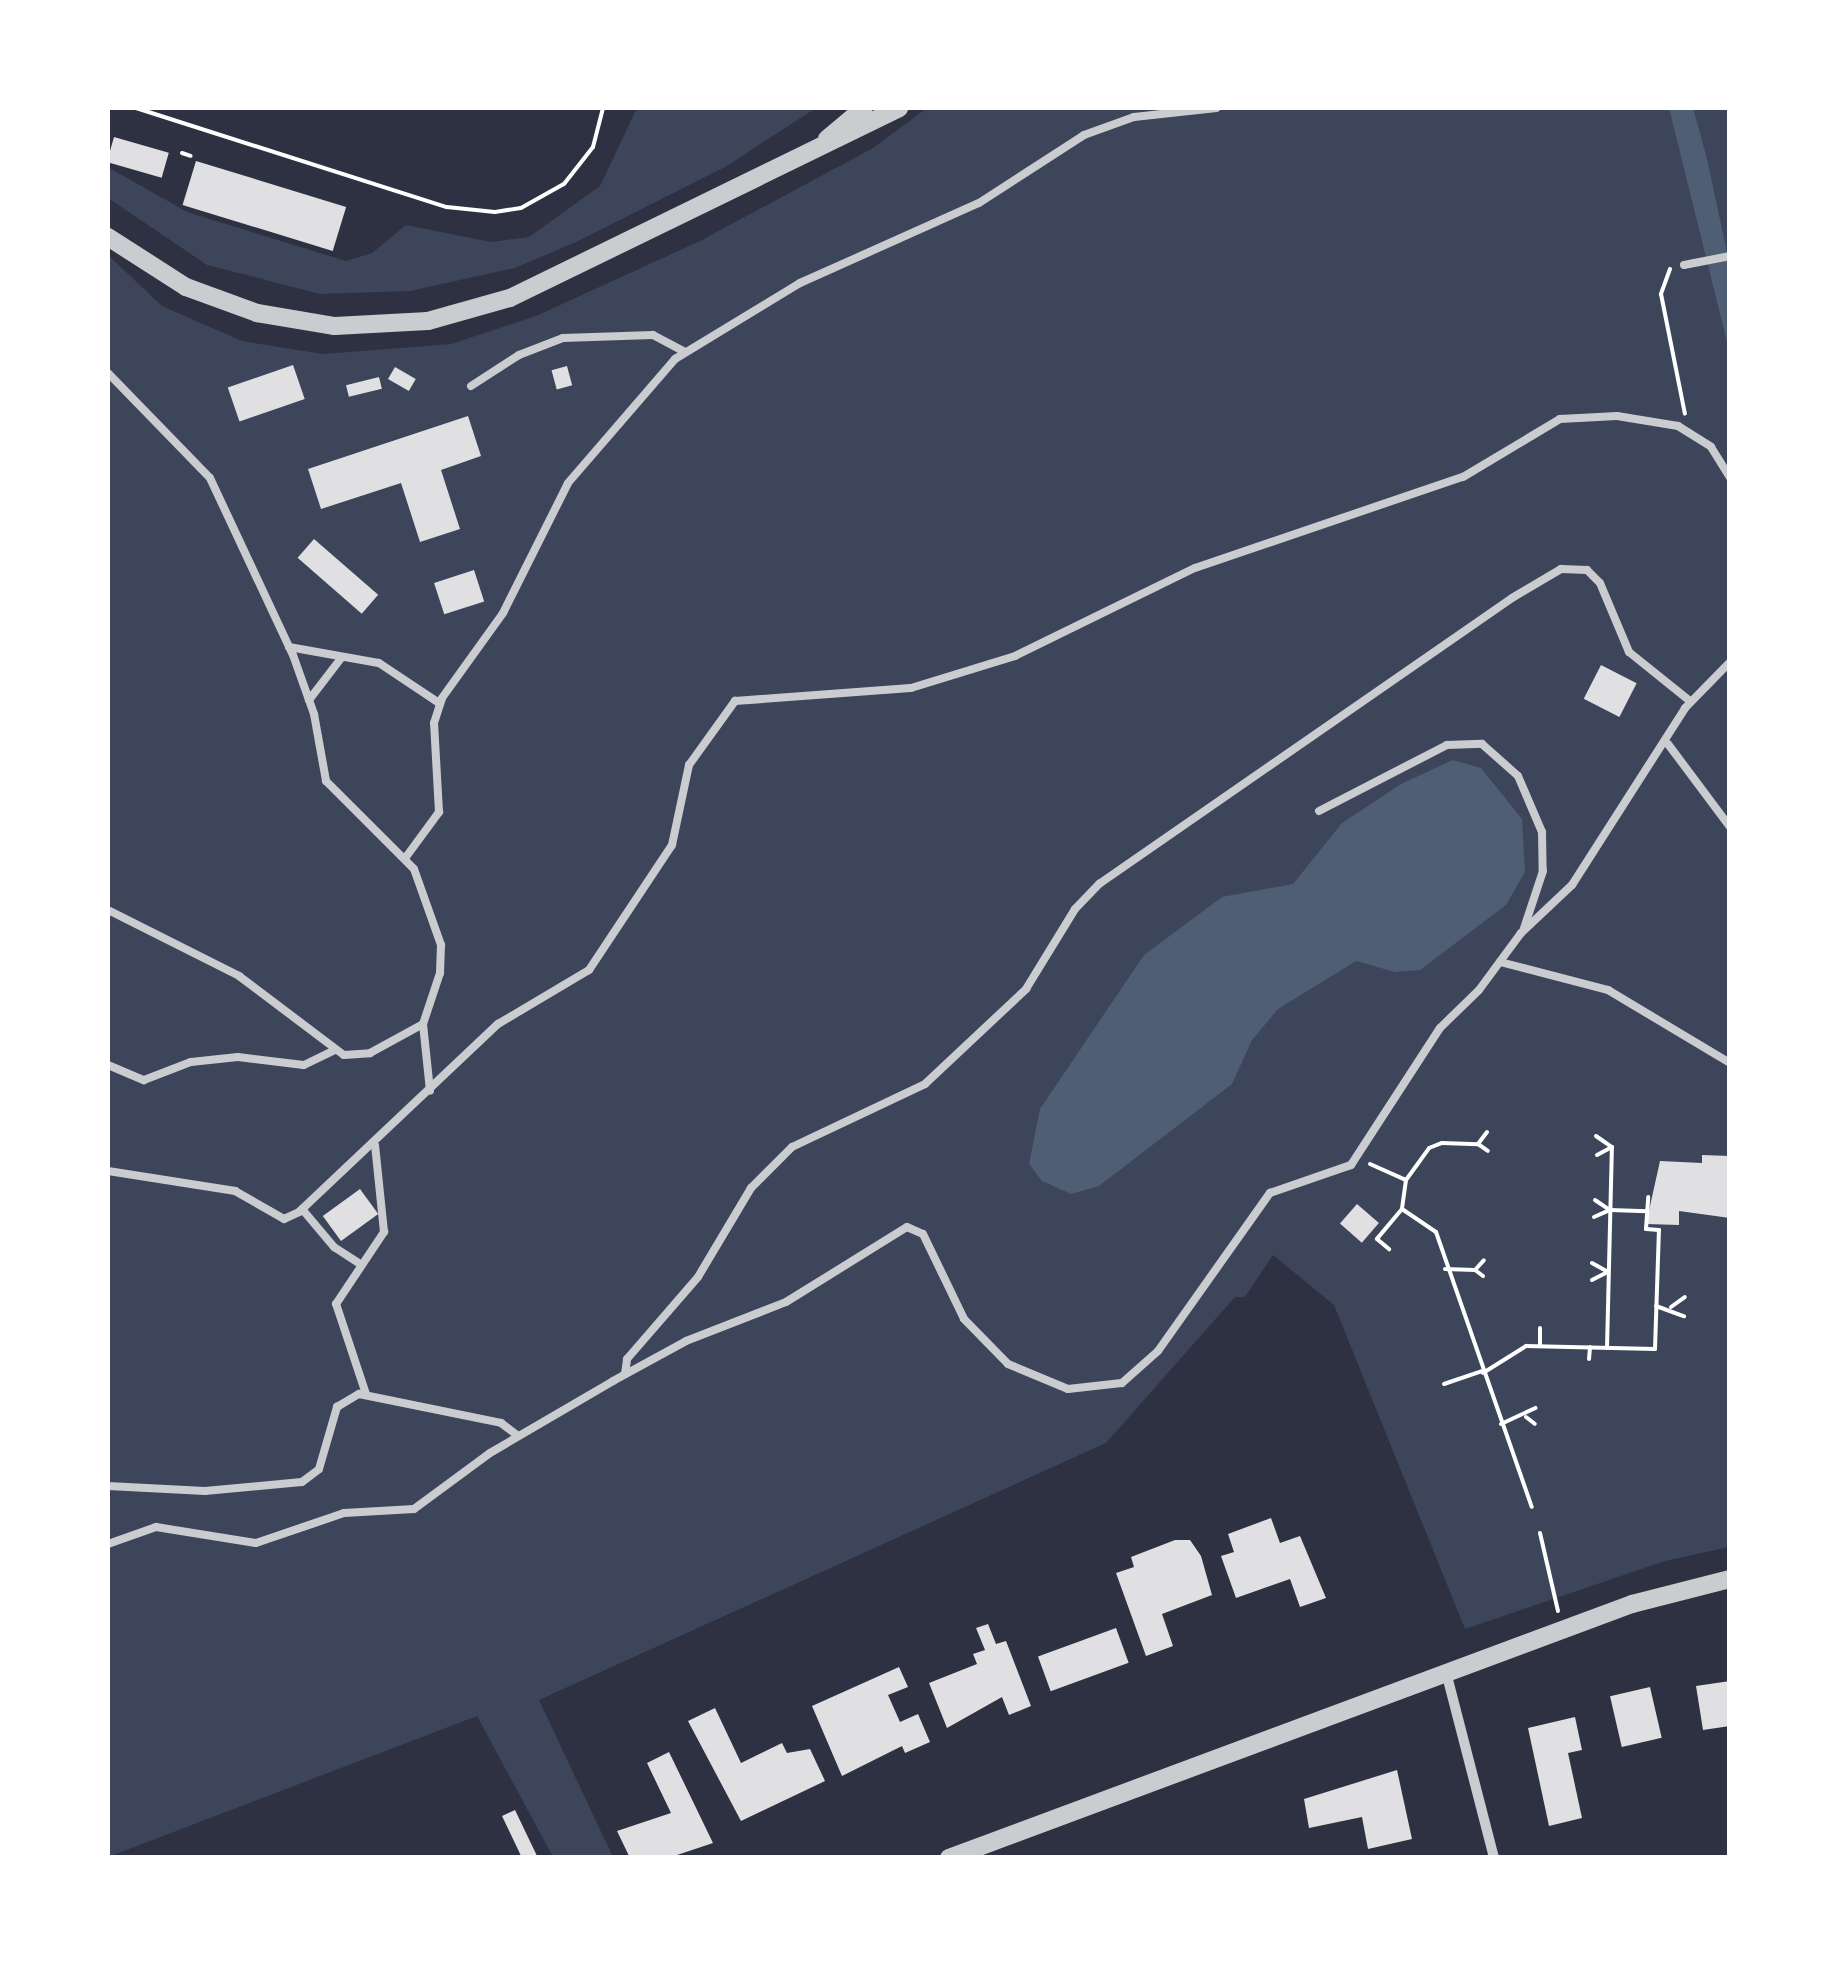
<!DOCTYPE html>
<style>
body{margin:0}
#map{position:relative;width:1837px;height:1965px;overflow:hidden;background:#2d3142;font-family:Signika,sans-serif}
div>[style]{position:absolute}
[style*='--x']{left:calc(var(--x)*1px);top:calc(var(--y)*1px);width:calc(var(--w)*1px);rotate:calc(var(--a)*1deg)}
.green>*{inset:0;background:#3c4559}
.water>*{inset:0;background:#4f5d75}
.building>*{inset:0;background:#e0e0e3;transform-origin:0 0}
.path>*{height:4px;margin:-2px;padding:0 2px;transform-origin:2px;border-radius:2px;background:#fff}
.service>*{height:8px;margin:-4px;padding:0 4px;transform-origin:4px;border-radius:4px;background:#caccd0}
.minor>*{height:10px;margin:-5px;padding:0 5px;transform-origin:5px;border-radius:5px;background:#caccd0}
.tertiary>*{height:18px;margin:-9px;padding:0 9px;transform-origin:9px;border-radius:9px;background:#caccd0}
span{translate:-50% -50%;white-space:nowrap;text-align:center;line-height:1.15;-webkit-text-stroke:10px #fff;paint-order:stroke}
.frame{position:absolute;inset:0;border:110px solid #fff;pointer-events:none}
</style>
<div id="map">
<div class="green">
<i style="clip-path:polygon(637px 108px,816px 108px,725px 167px,576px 242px,515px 268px,410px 291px,320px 294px,207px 265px,108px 198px,108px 167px,187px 212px,346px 261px,372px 253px,406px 225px,491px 242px,529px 237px,600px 186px)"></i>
<i style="clip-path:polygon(927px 108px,1729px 108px,1729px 1547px,1665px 1561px,1465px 1629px,1334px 1305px,1273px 1255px,1245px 1297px,1235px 1297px,1106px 1443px,539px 1700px,613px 1857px,553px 1857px,477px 1716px,108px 1857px,108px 255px,162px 306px,242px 341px,323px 354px,451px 344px,536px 316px,700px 241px,873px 148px)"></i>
</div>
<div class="water">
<i style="clip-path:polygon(1669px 108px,1693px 108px,1706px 155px,1729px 261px,1729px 350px)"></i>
<i style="clip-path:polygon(1453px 760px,1481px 768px,1522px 819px,1525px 872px,1506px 905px,1420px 970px,1395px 972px,1356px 961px,1278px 1009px,1252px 1040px,1232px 1084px,1099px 1186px,1071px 1194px,1042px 1181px,1029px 1164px,1040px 1109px,1144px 955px,1222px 897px,1293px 884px,1342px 823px,1401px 784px)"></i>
</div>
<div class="building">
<i style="left:114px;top:137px;width:57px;height:26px;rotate:16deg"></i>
<i style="left:196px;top:161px;width:157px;height:46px;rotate:17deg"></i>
<i style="left:293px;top:365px;width:36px;height:69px;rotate:71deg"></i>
<i style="left:567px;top:366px;width:20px;height:16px;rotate:75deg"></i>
<i style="left:395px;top:367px;width:24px;height:14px;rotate:30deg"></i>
<i style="left:379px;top:377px;width:12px;height:34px;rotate:76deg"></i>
<i style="clip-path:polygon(468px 416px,481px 456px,441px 470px,460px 529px,420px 542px,401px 483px,321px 509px,308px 469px)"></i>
<i style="left:314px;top:539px;width:85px;height:25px;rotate:41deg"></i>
<i style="left:474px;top:570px;width:33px;height:42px;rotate:72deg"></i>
<i style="left:1601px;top:665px;width:40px;height:38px;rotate:27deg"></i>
<i style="clip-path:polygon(1702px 1155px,1730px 1156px,1730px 1218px,1679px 1211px,1679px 1225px,1646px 1224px,1660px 1161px,1702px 1163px)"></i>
<i style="left:360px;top:1189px;width:31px;height:46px;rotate:54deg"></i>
<i style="left:1357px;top:1204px;width:29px;height:26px;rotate:41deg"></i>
<i style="clip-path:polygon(1271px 1518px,1280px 1543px,1300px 1536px,1326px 1598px,1300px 1607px,1290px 1579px,1236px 1598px,1221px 1556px,1234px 1552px,1228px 1534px)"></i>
<i style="clip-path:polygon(1175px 1540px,1190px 1540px,1201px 1556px,1212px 1595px,1162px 1614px,1173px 1646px,1146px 1656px,1116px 1573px,1134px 1567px,1131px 1557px)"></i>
<i style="clip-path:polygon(988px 1624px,996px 1644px,1006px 1641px,1031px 1706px,1009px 1715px,1002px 1697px,947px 1728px,929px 1683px,977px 1664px,973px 1654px,985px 1650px,976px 1628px)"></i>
<i style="left:1116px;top:1628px;width:37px;height:83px;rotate:70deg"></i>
<i style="clip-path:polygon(899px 1667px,908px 1687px,888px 1695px,900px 1722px,918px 1714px,930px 1742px,905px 1753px,902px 1746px,842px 1776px,812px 1706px)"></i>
<i style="clip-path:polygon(1730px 1681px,1730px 1726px,1703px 1730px,1696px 1686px)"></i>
<i style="left:1650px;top:1687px;width:52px;height:41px;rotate:77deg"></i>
<i style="clip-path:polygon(715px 1708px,741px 1763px,782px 1743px,787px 1753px,810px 1749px,825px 1781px,741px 1821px,688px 1721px)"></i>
<i style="clip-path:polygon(1575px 1717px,1582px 1750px,1568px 1753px,1582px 1818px,1549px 1826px,1528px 1728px)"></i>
<i style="clip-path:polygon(669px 1752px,713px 1843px,668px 1858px,630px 1858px,617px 1831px,671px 1813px,647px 1763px)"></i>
<i style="clip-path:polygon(1397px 1770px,1412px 1839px,1368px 1849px,1362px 1817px,1309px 1828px,1304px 1799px)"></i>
<i style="clip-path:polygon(515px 1810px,538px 1858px,522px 1858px,502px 1816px)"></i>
</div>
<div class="path">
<i style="--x:136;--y:108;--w:326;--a:17.7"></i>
<i style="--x:447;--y:207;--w:48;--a:5.9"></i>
<i style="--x:495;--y:212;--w:26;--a:-9"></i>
<i style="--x:521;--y:208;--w:49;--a:-29.2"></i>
<i style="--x:564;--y:184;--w:47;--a:-51.9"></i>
<i style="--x:593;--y:147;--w:40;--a:-75.6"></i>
<i style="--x:182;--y:153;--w:9;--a:18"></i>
<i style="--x:1670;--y:269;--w:27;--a:110"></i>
<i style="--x:1661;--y:294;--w:122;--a:78.7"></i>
<i style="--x:1596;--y:1136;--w:19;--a:35"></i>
<i style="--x:1478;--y:1144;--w:15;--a:-53"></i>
<i style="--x:1597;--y:1155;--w:17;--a:-28"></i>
<i style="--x:1370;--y:1164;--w:39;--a:24"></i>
<i style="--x:1406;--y:1180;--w:29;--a:98"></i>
<i style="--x:1402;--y:1209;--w:39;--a:130"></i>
<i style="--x:1377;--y:1239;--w:16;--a:40"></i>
<i style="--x:1406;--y:1180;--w:39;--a:-54"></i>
<i style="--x:1429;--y:1148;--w:14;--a:-21"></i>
<i style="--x:1442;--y:1143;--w:36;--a:2"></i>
<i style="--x:1478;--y:1144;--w:12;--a:35"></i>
<i style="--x:1595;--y:1200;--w:18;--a:34"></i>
<i style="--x:1402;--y:1209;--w:41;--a:34.1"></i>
<i style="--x:1436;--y:1232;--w:291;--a:70.8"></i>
<i style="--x:1594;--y:1217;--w:17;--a:-24"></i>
<i style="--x:1610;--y:1210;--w:37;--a:2"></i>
<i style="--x:1592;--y:1263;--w:18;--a:29"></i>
<i style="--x:1445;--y:1269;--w:30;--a:2"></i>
<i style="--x:1475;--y:1270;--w:10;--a:37"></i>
<i style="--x:1475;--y:1270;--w:13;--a:-48"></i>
<i style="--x:1592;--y:1280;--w:18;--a:-27"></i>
<i style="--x:1656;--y:1306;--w:30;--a:20"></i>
<i style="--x:1671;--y:1307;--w:17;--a:-36"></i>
<i style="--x:1540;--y:1345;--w:17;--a:-90"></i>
<i style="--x:1607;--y:1348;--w:201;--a:-88.6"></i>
<i style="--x:1589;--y:1359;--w:12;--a:-85"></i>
<i style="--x:1483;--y:1373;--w:51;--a:-32.1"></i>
<i style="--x:1526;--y:1346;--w:129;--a:1.3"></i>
<i style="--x:1655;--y:1349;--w:119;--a:-88.1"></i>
<i style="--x:1659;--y:1230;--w:13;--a:-176"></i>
<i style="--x:1646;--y:1229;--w:32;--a:-86"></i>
<i style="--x:1444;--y:1384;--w:40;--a:-18.9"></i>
<i style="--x:1526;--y:1417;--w:11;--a:38"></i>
<i style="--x:1501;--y:1424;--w:38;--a:-25"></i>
<i style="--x:1540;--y:1533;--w:80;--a:77"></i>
</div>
<div class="service">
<i style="--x:1684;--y:265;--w:47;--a:-11.1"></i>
<i style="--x:108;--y:373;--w:146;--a:45.8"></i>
<i style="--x:210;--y:478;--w:195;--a:64.9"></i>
<i style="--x:293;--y:655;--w:63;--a:70.4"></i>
<i style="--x:314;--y:714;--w:68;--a:79.8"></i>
<i style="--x:326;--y:781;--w:124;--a:45"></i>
<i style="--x:414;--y:869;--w:81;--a:70.4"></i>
<i style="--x:441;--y:945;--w:28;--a:92"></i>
<i style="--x:440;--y:973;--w:54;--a:108.4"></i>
<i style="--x:423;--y:1024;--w:67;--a:84"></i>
<i style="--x:471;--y:386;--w:57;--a:-32.9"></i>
<i style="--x:519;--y:355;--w:47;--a:-21.1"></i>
<i style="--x:563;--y:338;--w:90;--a:-1.9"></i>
<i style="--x:653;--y:335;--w:36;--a:28"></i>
<i style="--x:289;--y:647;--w:91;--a:10.1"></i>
<i style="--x:379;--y:663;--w:72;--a:33.7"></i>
<i style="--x:309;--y:700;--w:54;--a:-52.5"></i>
<i style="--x:1668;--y:744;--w:104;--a:53.2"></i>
<i style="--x:1319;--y:811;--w:144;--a:-27.3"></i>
<i style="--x:1447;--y:745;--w:35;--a:-2"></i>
<i style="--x:1482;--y:744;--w:48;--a:41.6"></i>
<i style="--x:1518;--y:776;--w:61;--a:66.8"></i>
<i style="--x:1542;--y:832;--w:39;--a:89"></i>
<i style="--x:1543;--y:871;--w:60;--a:108.4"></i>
<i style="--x:406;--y:857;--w:56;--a:-53.7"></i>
<i style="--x:439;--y:812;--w:89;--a:-93.2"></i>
<i style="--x:434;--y:723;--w:26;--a:-72"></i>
<i style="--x:442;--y:698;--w:105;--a:-54.3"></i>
<i style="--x:503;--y:613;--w:145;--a:-63.4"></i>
<i style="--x:568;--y:483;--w:164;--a:-49.2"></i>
<i style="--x:675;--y:359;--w:146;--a:-31.3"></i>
<i style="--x:800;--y:283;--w:196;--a:-24.1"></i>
<i style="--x:979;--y:203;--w:125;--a:-32.9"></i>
<i style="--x:1084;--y:135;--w:53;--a:-19.8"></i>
<i style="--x:1134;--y:117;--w:83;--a:-6.2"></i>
<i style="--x:108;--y:910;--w:147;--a:26.7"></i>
<i style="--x:239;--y:976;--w:131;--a:37"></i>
<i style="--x:344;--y:1055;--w:26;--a:-4"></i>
<i style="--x:370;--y:1053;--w:60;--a:-28.7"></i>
<i style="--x:1500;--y:962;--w:112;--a:14.5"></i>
<i style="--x:1608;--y:990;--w:142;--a:30.9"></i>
<i style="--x:108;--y:1065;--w:39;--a:23"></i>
<i style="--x:144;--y:1080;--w:50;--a:-21"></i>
<i style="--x:191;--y:1062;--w:47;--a:-6.1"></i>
<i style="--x:238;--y:1057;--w:66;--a:6.9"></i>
<i style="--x:304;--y:1065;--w:34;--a:-26"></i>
<i style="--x:108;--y:1171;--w:129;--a:8.9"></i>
<i style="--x:235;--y:1191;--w:56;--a:29.7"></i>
<i style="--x:284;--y:1219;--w:17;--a:-25"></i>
<i style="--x:299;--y:1212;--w:274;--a:-43.4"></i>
<i style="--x:498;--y:1024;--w:106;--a:-30.7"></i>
<i style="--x:589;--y:970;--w:150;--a:-56.4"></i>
<i style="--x:672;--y:845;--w:82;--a:-78"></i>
<i style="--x:689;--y:765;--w:79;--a:-54.3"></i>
<i style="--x:735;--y:701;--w:176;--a:-4.2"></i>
<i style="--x:911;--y:688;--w:109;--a:-17.1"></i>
<i style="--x:1015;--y:656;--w:200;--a:-26.1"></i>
<i style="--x:1195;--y:568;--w:283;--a:-18.8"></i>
<i style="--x:1463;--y:477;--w:113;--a:-30.9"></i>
<i style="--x:1560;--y:419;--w:57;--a:-3"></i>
<i style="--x:1617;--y:416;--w:62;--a:9.3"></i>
<i style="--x:1678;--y:426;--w:39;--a:32"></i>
<i style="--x:1711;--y:447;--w:36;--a:58"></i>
<i style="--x:302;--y:1209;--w:50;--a:49.9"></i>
<i style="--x:334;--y:1247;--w:31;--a:33"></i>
<i style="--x:625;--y:1374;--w:15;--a:-82"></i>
<i style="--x:627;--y:1359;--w:108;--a:-49.1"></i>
<i style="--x:698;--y:1277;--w:104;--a:-59.2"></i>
<i style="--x:751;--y:1188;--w:58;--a:-45"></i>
<i style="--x:792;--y:1147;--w:147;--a:-25.3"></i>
<i style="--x:925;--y:1084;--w:139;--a:-43.2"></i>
<i style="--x:1026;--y:989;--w:94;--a:-58.5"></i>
<i style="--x:1075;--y:909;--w:35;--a:-46"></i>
<i style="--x:1099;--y:884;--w:502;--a:-34.7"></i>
<i style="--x:1512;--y:598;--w:57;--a:-30.6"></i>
<i style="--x:1561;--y:569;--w:26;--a:2"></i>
<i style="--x:1587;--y:570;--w:18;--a:45"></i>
<i style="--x:1600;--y:583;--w:75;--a:67.2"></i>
<i style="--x:1629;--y:652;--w:78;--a:38.8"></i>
<i style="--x:366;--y:1394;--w:95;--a:-108.4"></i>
<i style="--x:336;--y:1304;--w:87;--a:-56.3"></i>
<i style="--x:384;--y:1232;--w:87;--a:-95.9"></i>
<i style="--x:108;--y:1486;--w:97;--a:3"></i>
<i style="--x:205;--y:1491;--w:97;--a:-5.3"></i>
<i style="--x:302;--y:1482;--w:21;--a:-37"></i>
<i style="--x:319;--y:1469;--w:65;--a:-73.8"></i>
<i style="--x:337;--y:1407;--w:26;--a:-31"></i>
<i style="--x:359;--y:1394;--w:145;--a:11.5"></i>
<i style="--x:501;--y:1423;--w:21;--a:37"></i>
<i style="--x:108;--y:1544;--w:51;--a:-19.5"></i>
<i style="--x:156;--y:1527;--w:101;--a:9.1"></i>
<i style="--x:256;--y:1543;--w:93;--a:-18.8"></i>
<i style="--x:344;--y:1513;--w:70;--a:-3.3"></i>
<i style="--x:414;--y:1509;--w:94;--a:-36.4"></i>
<i style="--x:490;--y:1453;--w:143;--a:-30.3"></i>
<i style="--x:613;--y:1381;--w:83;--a:-28.7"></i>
<i style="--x:686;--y:1341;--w:107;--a:-21.3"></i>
<i style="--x:786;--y:1302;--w:142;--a:-31.8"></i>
<i style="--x:907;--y:1227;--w:17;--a:24"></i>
<i style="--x:923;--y:1234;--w:94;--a:64.2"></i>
<i style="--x:964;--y:1319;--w:63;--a:45.6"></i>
<i style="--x:1008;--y:1364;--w:65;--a:22.6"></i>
<i style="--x:1068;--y:1389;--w:54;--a:-6.3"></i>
<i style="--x:1122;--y:1383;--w:48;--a:-41.6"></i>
<i style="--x:1158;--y:1351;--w:194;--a:-54.7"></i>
<i style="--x:1270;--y:1193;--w:86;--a:-19.1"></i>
<i style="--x:1351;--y:1165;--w:163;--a:-57"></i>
<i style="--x:1440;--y:1028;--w:54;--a:-44.3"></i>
<i style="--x:1479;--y:990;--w:71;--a:-53.6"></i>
<i style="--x:1521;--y:933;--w:70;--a:-43.3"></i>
<i style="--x:1572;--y:885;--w:210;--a:-57.4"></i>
<i style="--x:1685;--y:708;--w:64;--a:-45.6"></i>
</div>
<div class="minor">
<i style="--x:1446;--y:1672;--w:192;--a:75.5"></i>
</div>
<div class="tertiary">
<i style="--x:827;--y:139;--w:48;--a:-40"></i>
<i style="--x:108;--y:237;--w:93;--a:32.7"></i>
<i style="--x:186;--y:287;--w:76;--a:20.1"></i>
<i style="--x:257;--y:313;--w:79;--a:9.5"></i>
<i style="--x:335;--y:326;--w:93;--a:-3.1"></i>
<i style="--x:428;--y:321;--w:85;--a:-15.7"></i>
<i style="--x:510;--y:298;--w:433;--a:-26"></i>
<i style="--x:949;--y:1858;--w:729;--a:-20.4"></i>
<i style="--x:1632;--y:1604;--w:101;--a:-14.3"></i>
</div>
<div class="frame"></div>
</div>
